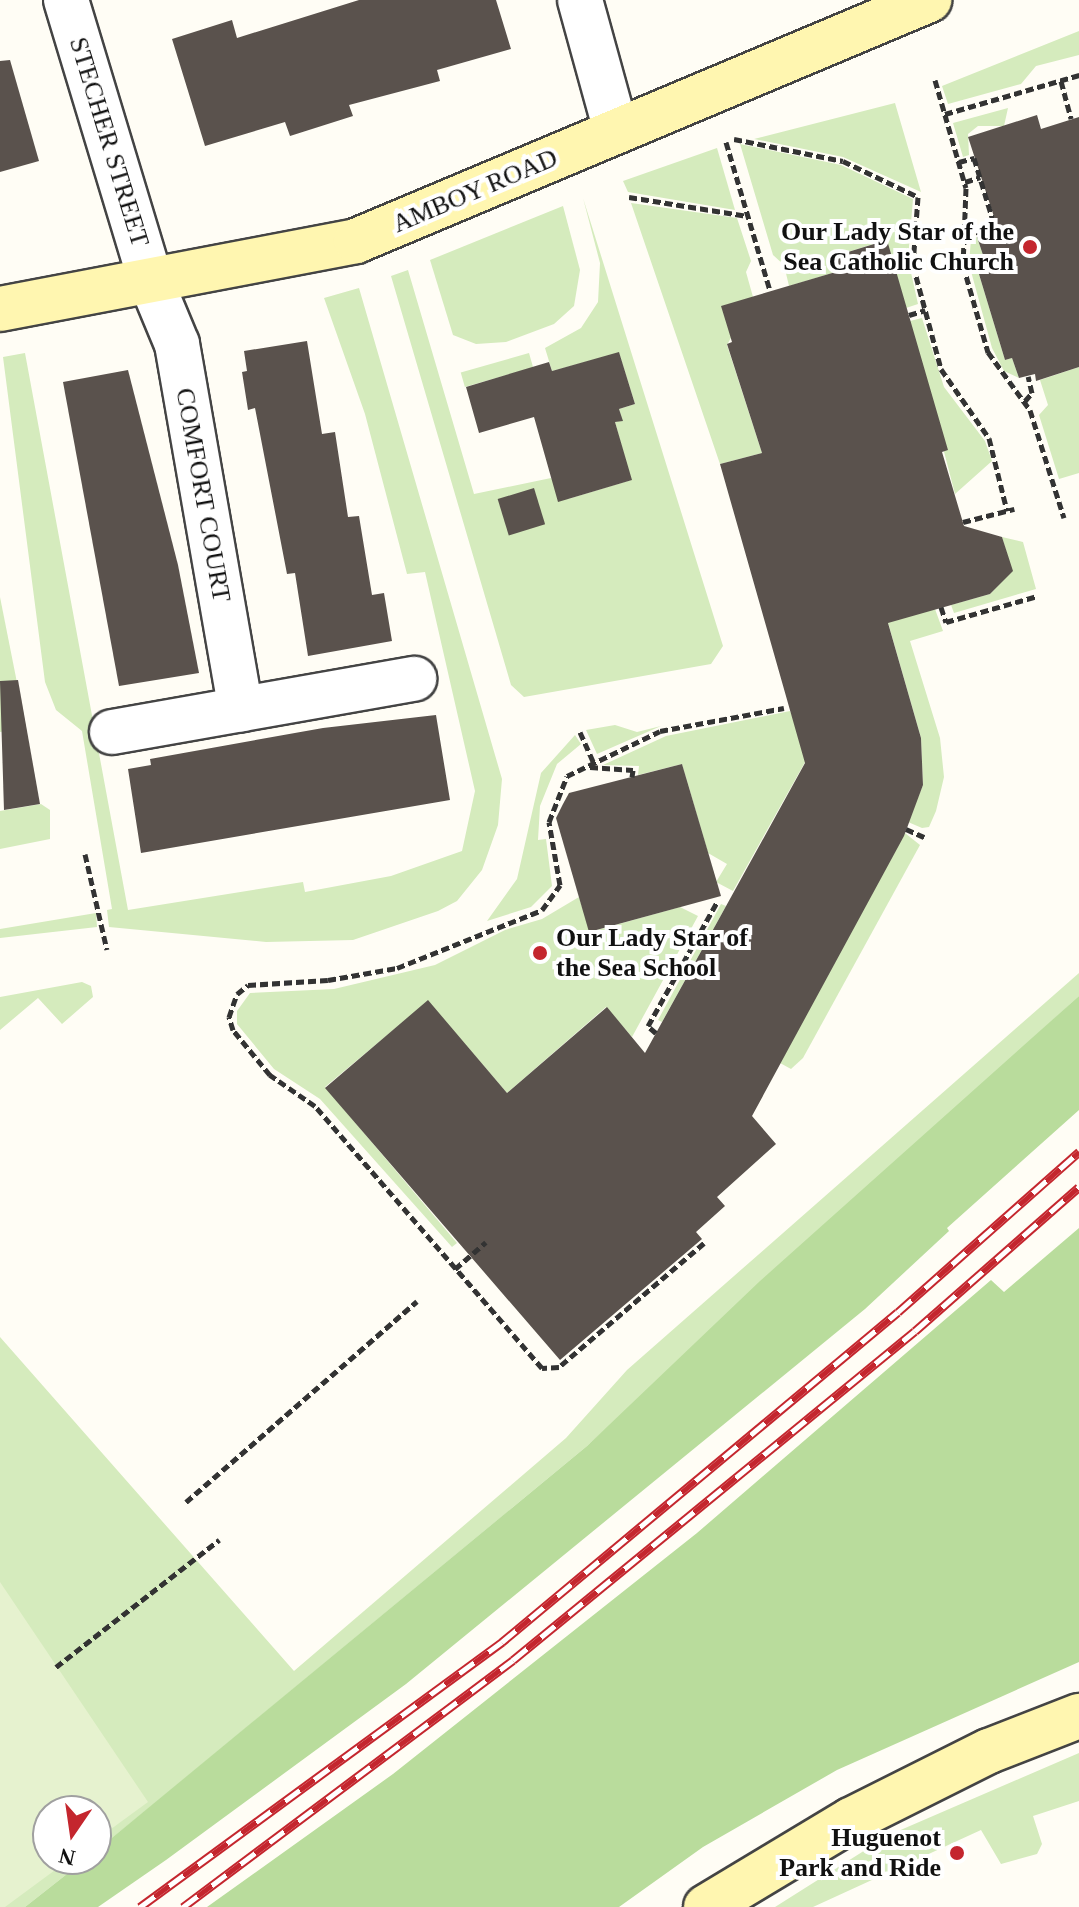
<!DOCTYPE html>
<style>
body{margin:0}
#map{position:relative;width:1079px;height:1907px;overflow:hidden;background:#fffdf5;font-family:Georgia,serif}
div>[style]{position:absolute}
[style*='--x']{left:calc(var(--x)*1px);top:calc(var(--y)*1px);width:calc(var(--w)*1px);rotate:calc(var(--a)*1deg)}
.green>*{inset:0;background:#d5ebbd;transform-origin:0 0}
.forest>*{inset:0;background:#b9dc9c}
.pitch>*{inset:0;background:#e6f2cf}
.building>*{inset:0;background:#5a524d;transform-origin:0 0}
.path>*{height:5px;margin-top:-2.5px;transform-origin:0;background:repeating-linear-gradient(90deg,#333 0 8px,transparent 0 12px)}
.roads{filter:drop-shadow(2px 0 #444) drop-shadow(-2px 0 #444) drop-shadow(0 2px #444) drop-shadow(0 -2px #444)}
.street>*{height:44px;margin:-22px;padding:0 22px;transform-origin:22px;border-radius:22px;background:#fff}
.secondary>*{height:44px;margin:-22px;padding:0 22px;transform-origin:22px;border-radius:22px;background:#fff6b0}
.rail>*{height:9px;margin-top:-4.5px;transform-origin:0;background:repeating-linear-gradient(90deg,#fff 0 18px,#c4262e 0 36px);box-sizing:border-box;border-block:2px solid #c4262e}
.dots>*{width:22px;height:22px;translate:-50% -50%;box-sizing:border-box;border:4px solid #fff;border-radius:50%}
span{translate:-50% -50%;white-space:nowrap;text-align:center;line-height:1.15;-webkit-text-stroke:8px #fff;paint-order:stroke}
.street-label{font-size:26px;color:#111}
.poi-label{font-size:26px;color:#111;font-weight:700}
.right{translate:-100% -50%;text-align:right}
.left{translate:0 -50%;text-align:left}
.north{position:absolute;left:32px;top:1795px;width:80px;height:80px;box-sizing:border-box;background:#fff;border:2px solid #a0a0a0;border-radius:50%;rotate:193deg;font-size:22px;font-weight:700;line-height:32px;text-align:center;color:#111}
.north::after{content:'';display:block;margin:auto;width:28px;height:36px;background:#c4262e;clip-path:polygon(50% 0,100% 100%,50% 72%,0 100%)}
</style>
<div id="map">
<div class="green">
<i style="clip-path:polygon(1079px 31px,1079px 55px,1036px 66px,1021px 84px,948px 104px,942px 86px)"></i>
<i style="clip-path:polygon(895px 103px,921px 192px,843px 157px,754px 139px)"></i>
<i style="clip-path:polygon(1008px 108px,1004px 126px,978px 126px,968px 134px,969px 155px,963px 157px,953px 123px)"></i>
<i style="clip-path:polygon(740px 144px,841px 165px,913px 199px,908px 259px,918px 304px,906px 308px,886px 240px,835px 256px,839px 271px,789px 286px,784px 265px,773px 255px)"></i>
<i style="clip-path:polygon(717px 148px,735px 210px,628px 192px,623px 181px)"></i>
<i style="clip-path:polygon(583px 198px,723px 646px,711px 664px,524px 697px,511px 685px,391px 276px,408px 270px,474px 494px,551px 478px,568px 499px,631px 480px,615px 422px,622px 420px,619px 409px,635px 404px,619px 353px,552px 371px,545px 348px,581px 328px,598px 302px,600px 263px)"></i>
<i style="clip-path:polygon(631px 203px,737px 218px,751px 261px,746px 272px,753px 297px,727px 345px,762px 453px,720px 464px)"></i>
<i style="clip-path:polygon(563px 206px,580px 270px,574px 306px,554px 324px,506px 342px,476px 344px,453px 335px,430px 260px)"></i>
<i style="clip-path:polygon(977px 237px,984px 258px,975px 261px,1005px 360px,1012px 358px,1019px 378px,1004px 371px,992px 348px,969px 264px,971px 239px)"></i>
<i style="clip-path:polygon(359px 288px,502px 779px,498px 825px,482px 870px,457px 901px,438px 911px,353px 940px,266px 942px,109px 927px,107px 910px,112px 909px,82px 731px,56px 710px,45px 682px,3px 357px,25px 353px,128px 910px,303px 882px,305px 892px,391px 876px,462px 851px,475px 791px,425px 572px,407px 574px,365px 414px,324px 298px)"></i>
<i style="clip-path:polygon(922px 318px,944px 387px,985px 441px,992px 461px,955px 494px,910px 321px)"></i>
<i style="left:529px;top:353px;width:15px;height:71px;rotate:74deg"></i>
<i style="clip-path:polygon(1079px 367px,1079px 473px,1059px 479px,1039px 415px,1048px 405px,1040px 380px)"></i>
<i style="clip-path:polygon(1002px 537px,1023px 542px,1036px 589px,954px 613px,951px 605px,990px 594px,1012px 571px)"></i>
<i style="clip-path:polygon(0 597px,26px 728px,0 732px)"></i>
<i style="clip-path:polygon(935px 609px,943px 631px,910px 641px,940px 738px,944px 777px,936px 811px,929px 827px,922px 828px,908px 822px,923px 785px,921px 738px,887px 619px)"></i>
<i style="clip-path:polygon(790px 711px,809px 755px,733px 891px,716px 882px,727px 864px,708px 853px,682px 764px,638px 775px,639px 766px,603px 765px,666px 736px)"></i>
<i style="clip-path:polygon(615px 725px,637px 732px,661px 726px,597px 754px,586px 730px)"></i>
<i style="clip-path:polygon(575px 735px,581px 744px,557px 764px,540px 806px,538px 840px,546px 839px,552px 886px,531px 907px,487px 921px,517px 879px,541px 773px)"></i>
<i style="clip-path:polygon(41px 804px,50px 810px,50px 839px,0 849px,0 811px)"></i>
<i style="clip-path:polygon(905px 833px,920px 845px,803px 1058px,791px 1069px,780px 1063px)"></i>
<i style="clip-path:polygon(579px 897px,590px 932px,680px 907px,698px 916px,632px 1037px,606px 1007px,507px 1093px,428px 1001px,325px 1087px,457px 1243px,452px 1247px,320px 1099px,274px 1069px,237px 1024px,237px 1011px,250px 993px,334px 989px,435px 965px,505px 930px,542px 919px)"></i>
<i style="clip-path:polygon(721px 904px,726px 906px,662px 1022px,658px 1020px)"></i>
<i style="clip-path:polygon(96px 913px,97px 927px,0 938px,0 929px)"></i>
<i style="clip-path:polygon(1079px 973px,1079px 996px,587px 1446px,155px 1803px,96px 1851px,96px 1811px,48px 1811px,48px 1859px,86px 1859px,25px 1907px,0 1907px,0 1337px,294px 1671px,566px 1438px,627px 1370px)"></i>
<i style="clip-path:polygon(82px 982px,91px 986px,93px 997px,62px 1024px,38px 998px,0 1030px,0 997px)"></i>
<i style="clip-path:polygon(1079px 1753px,1079px 1801px,1033px 1816px,1042px 1844px,1037px 1854px,1001px 1864px,981px 1830px,813px 1907px,775px 1907px,889px 1835px)"></i>
</div>
<div class="forest">
<i style="clip-path:polygon(1079px 996px,1079px 1110px,947px 1228px,949px 1231px,865px 1309px,406px 1684px,166px 1860px,98px 1907px,25px 1907px,86px 1859px,96px 1859px,96px 1851px,587px 1446px,760px 1281px)"></i>
<i style="clip-path:polygon(1079px 1228px,1079px 1662px,837px 1770px,703px 1847px,619px 1907px,207px 1907px,393px 1774px,697px 1533px,991px 1280px,1004px 1292px)"></i>
</div>
<div class="pitch">
<i style="clip-path:polygon(0 1582px,148px 1802px,96px 1840px,96px 1811px,48px 1811px,48px 1859px,70px 1859px,5px 1907px,0 1907px)"></i>
</div>
<div class="building">
<i style="clip-path:polygon(359px 0,496px 0,511px 49px,437px 70px,440px 81px,349px 105px,353px 116px,290px 136px,285px 122px,205px 146px,172px 39px,232px 20px,237px 38px)"></i>
<i style="clip-path:polygon(10px 60px,39px 161px,0 172px,0 61px)"></i>
<i style="clip-path:polygon(1037px 115px,1041px 129px,1079px 117px,1079px 367px,1036px 381px,1035px 374px,1019px 378px,1012px 358px,1005px 360px,975px 261px,984px 258px,977px 237px,998px 229px,968px 137px)"></i>
<i style="clip-path:polygon(887px 240px,948px 450px,942px 452px,964px 526px,1002px 537px,1013px 571px,990px 594px,888px 623px,921px 738px,923px 785px,904px 836px,752px 1116px,776px 1144px,717px 1197px,725px 1206px,696px 1232px,702px 1239px,560px 1360px,325px 1088px,428px 1000px,507px 1093px,607px 1007px,645px 1053px,805px 763px,720px 464px,762px 453px,727px 344px,732px 342px,721px 306px,839px 271px,835px 256px)"></i>
<i style="clip-path:polygon(307px 341px,322px 434px,335px 432px,348px 517px,359px 516px,372px 595px,384px 593px,392px 641px,308px 656px,295px 573px,287px 574px,255px 408px,248px 410px,242px 372px,247px 371px,244px 351px)"></i>
<i style="clip-path:polygon(619px 352px,635px 404px,619px 409px,623px 421px,615px 422px,632px 480px,558px 502px,534px 417px,479px 433px,466px 387px,549px 362px,552px 371px)"></i>
<i style="clip-path:polygon(128px 370px,178px 565px,199px 673px,119px 686px,63px 382px)"></i>
<i style="left:534px;top:488px;width:38px;height:38px;rotate:73deg"></i>
<i style="clip-path:polygon(18px 680px,40px 804px,4px 810px,0 681px)"></i>
<i style="clip-path:polygon(436px 715px,450px 800px,141px 853px,128px 769px,151px 765px,150px 759px,323px 728px)"></i>
<i style="clip-path:polygon(682px 764px,721px 896px,589px 932px,556px 818px,563px 804px,569px 793px)"></i>
</div>
<div class="path">
<i style="--x:935;--y:80;--w:112;--a:74"></i>
<i style="--x:966;--y:188;--w:77;--a:92.2"></i>
<i style="--x:963;--y:265;--w:91;--a:74"></i>
<i style="--x:988;--y:352;--w:72;--a:54.1"></i>
<i style="--x:1030;--y:410;--w:113;--a:72.5"></i>
<i style="--x:1061;--y:81;--w:39;--a:75"></i>
<i style="--x:945;--y:114;--w:140;--a:-16.2"></i>
<i style="--x:734;--y:139;--w:111;--a:11.4"></i>
<i style="--x:843;--y:161;--w:83;--a:25.6"></i>
<i style="--x:918;--y:197;--w:68;--a:94.2"></i>
<i style="--x:913;--y:265;--w:108;--a:74.9"></i>
<i style="--x:941;--y:369;--w:84;--a:55.2"></i>
<i style="--x:989;--y:438;--w:75;--a:76.1"></i>
<i style="--x:726;--y:142;--w:155;--a:73.5"></i>
<i style="--x:959;--y:162;--w:16;--a:-15"></i>
<i style="--x:974;--y:158;--w:72;--a:73.1"></i>
<i style="--x:995;--y:227;--w:30;--a:165"></i>
<i style="--x:965;--y:182;--w:16;--a:-18"></i>
<i style="--x:629;--y:197;--w:120;--a:9.1"></i>
<i style="--x:909;--y:315;--w:17;--a:-17"></i>
<i style="--x:1025;--y:401;--w:11;--a:-49"></i>
<i style="--x:1032;--y:393;--w:17;--a:-103"></i>
<i style="--x:963;--y:522;--w:53;--a:-14.3"></i>
<i style="--x:941;--y:607;--w:16;--a:72"></i>
<i style="--x:946;--y:622;--w:95;--a:-15.9"></i>
<i style="--x:580;--y:732;--w:35;--a:66"></i>
<i style="--x:590;--y:767;--w:43;--a:4"></i>
<i style="--x:633;--y:770;--w:7;--a:98"></i>
<i style="--x:906;--y:829;--w:20;--a:24"></i>
<i style="--x:85;--y:854;--w:98;--a:77.1"></i>
<i style="--x:656;--y:1033;--w:11;--a:-139"></i>
<i style="--x:648;--y:1026;--w:142;--a:-60.9"></i>
<i style="--x:704;--y:1243;--w:191;--a:139.5"></i>
<i style="--x:559;--y:1367;--w:17;--a:177"></i>
<i style="--x:542;--y:1368;--w:347;--a:-130.9"></i>
<i style="--x:315;--y:1106;--w:55;--a:-145.4"></i>
<i style="--x:270;--y:1075;--w:58;--a:-129.4"></i>
<i style="--x:233;--y:1030;--w:14;--a:-107"></i>
<i style="--x:229;--y:1017;--w:24;--a:-71"></i>
<i style="--x:237;--y:994;--w:14;--a:-39"></i>
<i style="--x:248;--y:985;--w:80;--a:-3.6"></i>
<i style="--x:328;--y:980;--w:70;--a:-9.9"></i>
<i style="--x:397;--y:968;--w:156;--a:-21.8"></i>
<i style="--x:542;--y:910;--w:31;--a:-54"></i>
<i style="--x:560;--y:885;--w:64;--a:-99.9"></i>
<i style="--x:549;--y:822;--w:49;--a:-68.6"></i>
<i style="--x:567;--y:776;--w:103;--a:-25.8"></i>
<i style="--x:660;--y:731;--w:126;--a:-10.5"></i>
<i style="--x:455;--y:1269;--w:41;--a:-41.1"></i>
<i style="--x:186;--y:1502;--w:306;--a:-41"></i>
<i style="--x:56;--y:1667;--w:207;--a:-37.9"></i>
</div>
<div class="roads">
<div class="street">
<i style="--x:66;--y:0;--w:297;--a:73.2"></i>
<i style="--x:152;--y:284;--w:65;--a:67.4"></i>
<i style="--x:177;--y:344;--w:371;--a:80.1"></i>
<i style="--x:580;--y:0;--w:136;--a:74.6"></i>
<i style="--x:112;--y:732;--w:307;--a:-10"></i>
</div>
<div class="secondary">
<i style="--x:0;--y:309;--w:362;--a:-10.8"></i>
<i style="--x:356;--y:241;--w:622;--a:-22.81"></i>
<i style="--x:706;--y:1907;--w:169;--a:-31"></i>
<i style="--x:851;--y:1820;--w:154;--a:-26.6"></i>
<i style="--x:989;--y:1751;--w:97;--a:-21.3"></i>
</div>
</div>
<div class="rail">
<i style="--x:140;--y:1907;--w:449;--a:-36.2"></i>
<i style="--x:502;--y:1642;--w:515;--a:-39.81"></i>
<i style="--x:898;--y:1312;--w:242;--a:-41.5"></i>
<i style="--x:183;--y:1907;--w:412;--a:-36.8"></i>
<i style="--x:513;--y:1660;--w:519;--a:-39.3"></i>
<i style="--x:915;--y:1331;--w:218;--a:-41.3"></i>
</div>
<div class="dots">
<i style="left:1030px;top:247px;background:#c4262e"></i>
<i style="left:540px;top:953px;background:#c4262e"></i>
<i style="left:957px;top:1853px;background:#c4262e"></i>
</div>
<div class="street-label">
<span style="left:109px;top:142px;rotate:73deg">STECHER STREET</span>
<span style="left:475px;top:191px;rotate:-23deg">AMBOY ROAD</span>
<span style="left:203px;top:495px;rotate:80deg">COMFORT COURT</span>
</div>
<div class="poi-label">
<span class="right" style="left:1014px;top:247px">Our Lady Star of the<br>Sea Catholic Church</span>
<span class="left" style="left:556px;top:953px">Our Lady Star of<br>the Sea School</span>
<span class="right" style="left:941px;top:1853px">Huguenot<br>Park and Ride</span>
</div>
<div class="north">N</div>
</div>
